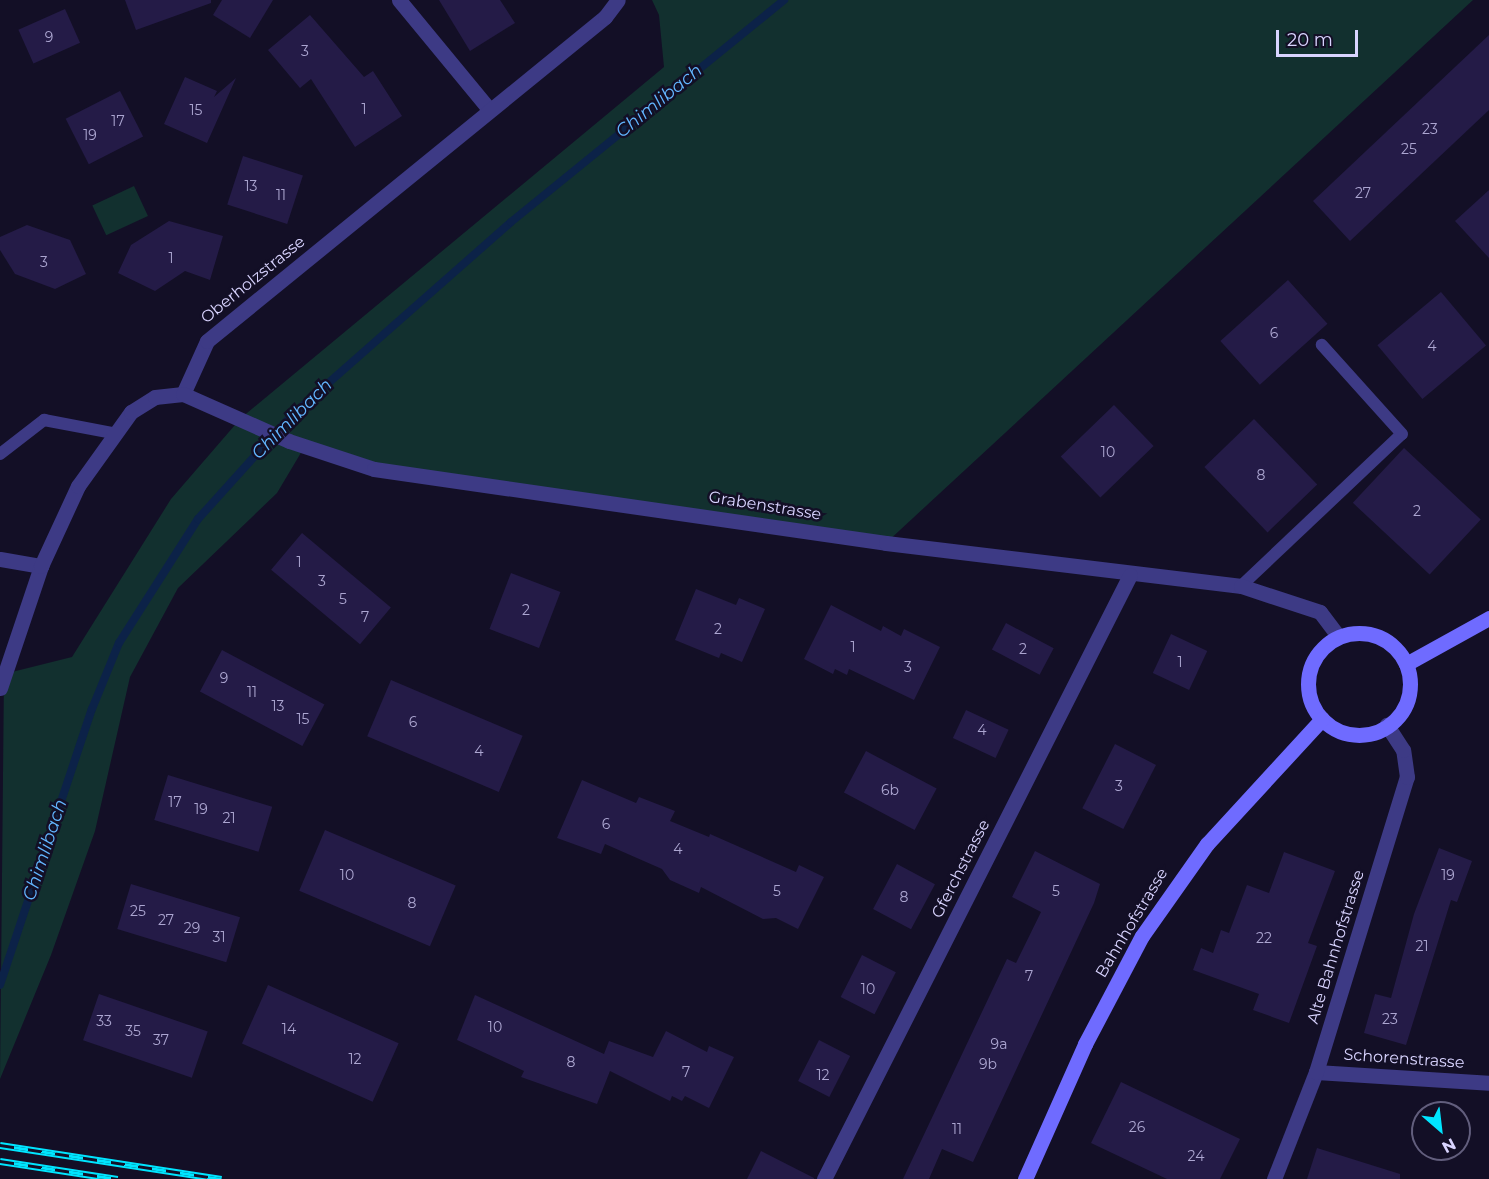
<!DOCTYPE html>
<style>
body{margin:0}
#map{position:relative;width:1489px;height:1179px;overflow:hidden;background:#130f26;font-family:Montserrat,sans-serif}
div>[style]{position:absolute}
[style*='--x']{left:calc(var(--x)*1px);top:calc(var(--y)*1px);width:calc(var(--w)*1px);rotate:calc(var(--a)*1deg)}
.green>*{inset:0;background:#12302f;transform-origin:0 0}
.stream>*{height:8px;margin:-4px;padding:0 4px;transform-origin:4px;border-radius:4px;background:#0c2248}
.building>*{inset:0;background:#241b47;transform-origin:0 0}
.lane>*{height:12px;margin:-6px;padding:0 6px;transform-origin:6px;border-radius:6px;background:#3d3a85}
.street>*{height:15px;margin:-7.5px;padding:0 7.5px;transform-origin:7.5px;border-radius:7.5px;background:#3d3a85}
.secondary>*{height:15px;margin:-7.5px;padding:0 7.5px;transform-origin:7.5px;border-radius:7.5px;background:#6f6bff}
.secondary>.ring{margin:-7.5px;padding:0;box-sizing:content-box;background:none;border:15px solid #6f6bff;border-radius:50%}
.rail>*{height:7px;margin-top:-3.5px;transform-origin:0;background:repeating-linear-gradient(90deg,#130f26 0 14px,#00e5ff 0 28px);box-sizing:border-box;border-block:2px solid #00e5ff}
span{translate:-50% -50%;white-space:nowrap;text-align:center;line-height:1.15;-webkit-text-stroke:5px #130f26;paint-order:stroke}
.number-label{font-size:14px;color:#aca6d1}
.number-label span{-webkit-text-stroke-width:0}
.street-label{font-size:16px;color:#d9d4ff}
.water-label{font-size:18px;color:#62b6ff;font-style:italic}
.north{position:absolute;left:1411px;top:1101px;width:60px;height:60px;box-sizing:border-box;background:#130f26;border:2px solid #625e7d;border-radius:50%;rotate:152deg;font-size:16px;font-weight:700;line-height:24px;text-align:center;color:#d9d4ff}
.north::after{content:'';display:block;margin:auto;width:21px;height:27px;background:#00e5ff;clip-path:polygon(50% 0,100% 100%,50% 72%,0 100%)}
.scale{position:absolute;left:1276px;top:30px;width:82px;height:27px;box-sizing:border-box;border:3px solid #d9d4ff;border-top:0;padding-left:8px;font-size:18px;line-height:21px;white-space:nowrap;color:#d9d4ff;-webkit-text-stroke:4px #130f26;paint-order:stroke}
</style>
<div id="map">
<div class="green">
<i style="clip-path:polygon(652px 0,1473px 0,886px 543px,374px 469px,305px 446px,277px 493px,178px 588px,130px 677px,95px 831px,51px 955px,0 1079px,4px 674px,72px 657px,171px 499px,241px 418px,664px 67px,659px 15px)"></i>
<i style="left:134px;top:186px;width:33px;height:46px;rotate:65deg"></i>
</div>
<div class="stream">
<i style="--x:0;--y:985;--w:291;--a:-71.6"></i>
<i style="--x:92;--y:709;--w:71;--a:-67.8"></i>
<i style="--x:119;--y:643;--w:147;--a:-57.5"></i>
<i style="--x:198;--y:519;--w:139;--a:-47.9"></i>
<i style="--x:291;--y:416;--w:293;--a:-41.4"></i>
<i style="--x:511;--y:222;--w:352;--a:-39.1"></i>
</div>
<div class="building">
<i style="clip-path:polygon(125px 0,211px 0,211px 3px,136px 30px)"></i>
<i style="clip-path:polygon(222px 0,273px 0,250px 38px,213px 15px)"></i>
<i style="clip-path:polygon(439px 0,500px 0,515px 23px,470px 51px)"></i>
<i style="left:65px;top:9px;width:37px;height:51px;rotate:66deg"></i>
<i style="clip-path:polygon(310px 15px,364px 77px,373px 71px,402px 116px,355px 147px,311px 79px,300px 88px,268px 50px)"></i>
<i style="clip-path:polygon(1489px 35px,1489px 110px,1350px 241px,1313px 201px)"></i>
<i style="clip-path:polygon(185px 77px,217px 91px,214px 97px,236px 78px,207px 143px,164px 124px)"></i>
<i style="left:120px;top:91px;width:51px;height:61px;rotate:63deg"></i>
<i style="left:243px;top:156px;width:63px;height:51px;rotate:18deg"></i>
<i style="clip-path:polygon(1489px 190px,1489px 258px,1455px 221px)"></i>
<i style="clip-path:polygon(169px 221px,223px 236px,210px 280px,185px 271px,155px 291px,118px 273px,131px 245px)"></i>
<i style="clip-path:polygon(27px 225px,70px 240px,86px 274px,55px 289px,15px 274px,0 250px,0 237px)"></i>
<i style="left:1288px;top:280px;width:59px;height:91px;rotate:48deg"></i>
<i style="left:1441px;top:292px;width:70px;height:83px;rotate:50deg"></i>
<i style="left:1114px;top:405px;width:57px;height:74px;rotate:46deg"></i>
<i style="left:1254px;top:419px;width:91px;height:69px;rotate:46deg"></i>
<i style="left:1404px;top:448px;width:105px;height:75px;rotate:43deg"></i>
<i style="left:302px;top:533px;width:116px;height:48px;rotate:40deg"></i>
<i style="left:511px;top:573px;width:53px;height:60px;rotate:21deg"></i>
<i style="clip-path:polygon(696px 589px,736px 605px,739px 598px,765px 609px,742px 662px,721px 653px,719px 658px,675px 640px)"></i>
<i style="clip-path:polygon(831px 605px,881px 631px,883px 626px,901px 636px,904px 629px,940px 647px,914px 700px,849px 669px,847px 675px,835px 669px,833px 674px,804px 659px)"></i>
<i style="left:1006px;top:623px;width:54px;height:30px;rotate:28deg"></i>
<i style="left:1171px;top:634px;width:40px;height:43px;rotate:25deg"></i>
<i style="left:222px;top:650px;width:116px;height:47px;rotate:28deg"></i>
<i style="left:391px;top:680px;width:143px;height:61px;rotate:23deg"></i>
<i style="left:966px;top:710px;width:47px;height:31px;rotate:25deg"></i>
<i style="left:1115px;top:744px;width:46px;height:72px;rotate:27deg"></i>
<i style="left:866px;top:751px;width:80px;height:47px;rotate:28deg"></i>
<i style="left:168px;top:775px;width:109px;height:47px;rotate:17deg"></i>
<i style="clip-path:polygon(582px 780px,636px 803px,639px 797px,675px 811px,670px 821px,709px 837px,710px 834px,796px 872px,799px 865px,824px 877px,798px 929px,776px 918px,763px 919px,701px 887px,699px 893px,670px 880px,662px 869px,605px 844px,601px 854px,557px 838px)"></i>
<i style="left:325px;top:830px;width:142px;height:66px;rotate:23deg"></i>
<i style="clip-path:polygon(1439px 848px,1472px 861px,1457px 902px,1451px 900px,1406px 1045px,1364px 1033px,1375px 994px,1391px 998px,1414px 914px)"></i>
<i style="clip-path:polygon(1035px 851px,1100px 884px,1094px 903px,973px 1162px,942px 1149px,929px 1179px,903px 1179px,1007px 959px,1016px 963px,1041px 912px,1012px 897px)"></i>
<i style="clip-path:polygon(1284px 852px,1335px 871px,1308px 943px,1317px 946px,1289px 1023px,1253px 1010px,1259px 994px,1193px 970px,1201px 948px,1213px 953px,1221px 930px,1229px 933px,1247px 885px,1269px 893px)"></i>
<i style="left:897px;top:864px;width:43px;height:51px;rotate:28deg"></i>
<i style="left:131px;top:884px;width:114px;height:47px;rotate:17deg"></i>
<i style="left:862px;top:955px;width:38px;height:47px;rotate:27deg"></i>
<i style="left:268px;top:985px;width:143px;height:64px;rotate:24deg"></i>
<i style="left:99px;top:994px;width:115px;height:49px;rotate:19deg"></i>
<i style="clip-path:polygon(475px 995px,604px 1054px,609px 1041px,653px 1057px,666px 1031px,707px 1052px,709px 1046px,734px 1057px,709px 1108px,685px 1096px,682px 1101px,672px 1096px,670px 1101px,610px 1071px,597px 1104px,521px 1077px,524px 1071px,457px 1040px)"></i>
<i style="left:819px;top:1040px;width:35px;height:46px;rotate:27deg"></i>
<i style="clip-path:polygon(1121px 1082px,1240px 1139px,1220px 1179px,1167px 1179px,1091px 1143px)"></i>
<i style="clip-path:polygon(1317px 1148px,1400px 1174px,1400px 1179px,1307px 1179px)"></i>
<i style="clip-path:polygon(761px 1151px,814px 1178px,814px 1179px,747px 1179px)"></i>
</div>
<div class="lane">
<i style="--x:0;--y:454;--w:56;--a:-37.7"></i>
<i style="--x:44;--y:420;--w:69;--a:10.8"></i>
<i style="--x:1241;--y:586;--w:221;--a:-43.4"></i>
<i style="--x:1402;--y:434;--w:120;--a:-132"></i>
</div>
<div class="street">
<i style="--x:399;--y:0;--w:141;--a:50.5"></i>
<i style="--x:183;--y:394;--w:58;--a:-65.6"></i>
<i style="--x:207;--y:341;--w:513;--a:-39.15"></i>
<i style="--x:605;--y:17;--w:21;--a:-53"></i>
<i style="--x:0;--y:559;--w:42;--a:9.7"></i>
<i style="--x:0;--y:688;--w:129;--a:-71.4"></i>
<i style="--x:41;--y:566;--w:88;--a:-65.2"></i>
<i style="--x:78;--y:486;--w:91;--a:-54.4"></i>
<i style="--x:131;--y:412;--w:28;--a:-32"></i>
<i style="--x:155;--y:397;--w:28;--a:-6"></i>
<i style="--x:183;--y:394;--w:116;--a:23.9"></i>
<i style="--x:289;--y:441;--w:89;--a:18.2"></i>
<i style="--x:374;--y:469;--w:517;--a:8.22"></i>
<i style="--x:886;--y:543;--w:358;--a:6.9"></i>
<i style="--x:1241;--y:586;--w:83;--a:18.2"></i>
<i style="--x:1320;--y:612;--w:31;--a:53"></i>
<i style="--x:1316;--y:1072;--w:173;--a:3.6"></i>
<i style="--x:824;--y:1179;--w:677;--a:-63.13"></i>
<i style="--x:1274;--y:1179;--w:115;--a:-68.6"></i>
<i style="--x:1316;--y:1072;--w:309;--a:-72.9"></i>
<i style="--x:1407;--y:777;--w:27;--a:-98"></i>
<i style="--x:1403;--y:750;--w:30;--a:-123"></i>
</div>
<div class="secondary">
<i class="ring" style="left:1308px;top:633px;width:87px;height:87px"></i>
<i style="--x:1406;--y:664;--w:95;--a:-29"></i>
<i style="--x:1025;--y:1179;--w:148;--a:-66"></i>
<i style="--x:1085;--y:1044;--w:122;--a:-62.2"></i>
<i style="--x:1142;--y:936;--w:113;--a:-54.8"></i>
<i style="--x:1207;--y:844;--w:170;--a:-47.4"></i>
</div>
<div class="rail">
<i style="--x:0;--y:1145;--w:224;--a:8.7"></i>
<i style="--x:0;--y:1161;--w:119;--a:8.7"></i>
</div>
<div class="number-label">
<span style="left:49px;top:37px">9</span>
<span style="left:305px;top:51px">3</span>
<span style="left:364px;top:109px">1</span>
<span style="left:196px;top:110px">15</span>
<span style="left:118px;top:121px">17</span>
<span style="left:1430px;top:129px">23</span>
<span style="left:90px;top:135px">19</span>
<span style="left:1409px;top:149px">25</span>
<span style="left:251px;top:186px">13</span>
<span style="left:1363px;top:193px">27</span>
<span style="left:281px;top:195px">11</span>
<span style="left:171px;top:258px">1</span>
<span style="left:44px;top:262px">3</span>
<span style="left:1274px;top:333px">6</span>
<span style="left:1432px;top:346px">4</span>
<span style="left:1108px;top:452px">10</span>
<span style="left:1261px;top:475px">8</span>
<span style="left:1417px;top:511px">2</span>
<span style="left:299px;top:562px">1</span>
<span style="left:322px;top:581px">3</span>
<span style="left:343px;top:599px">5</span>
<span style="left:526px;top:610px">2</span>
<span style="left:365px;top:617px">7</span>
<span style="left:718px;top:629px">2</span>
<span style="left:853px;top:647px">1</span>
<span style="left:1023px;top:649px">2</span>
<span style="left:1180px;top:662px">1</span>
<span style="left:908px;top:667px">3</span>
<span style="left:224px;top:678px">9</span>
<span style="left:252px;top:692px">11</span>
<span style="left:278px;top:706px">13</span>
<span style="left:303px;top:719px">15</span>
<span style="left:413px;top:722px">6</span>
<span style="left:982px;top:730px">4</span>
<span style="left:479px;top:751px">4</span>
<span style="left:1119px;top:786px">3</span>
<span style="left:890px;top:790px">6b</span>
<span style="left:175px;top:802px">17</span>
<span style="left:201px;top:809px">19</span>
<span style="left:229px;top:818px">21</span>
<span style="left:606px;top:824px">6</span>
<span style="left:678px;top:849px">4</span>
<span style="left:347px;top:875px">10</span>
<span style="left:1448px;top:875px">19</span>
<span style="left:777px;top:891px">5</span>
<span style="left:1056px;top:891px">5</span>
<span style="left:904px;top:897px">8</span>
<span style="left:412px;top:903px">8</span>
<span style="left:138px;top:911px">25</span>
<span style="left:166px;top:920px">27</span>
<span style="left:192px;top:928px">29</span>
<span style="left:219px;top:937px">31</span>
<span style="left:1264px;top:938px">22</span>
<span style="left:1422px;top:946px">21</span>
<span style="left:1029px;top:976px">7</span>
<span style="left:868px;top:989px">10</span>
<span style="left:1390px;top:1019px">23</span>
<span style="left:104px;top:1021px">33</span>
<span style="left:495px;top:1027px">10</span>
<span style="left:289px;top:1029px">14</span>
<span style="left:133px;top:1031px">35</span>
<span style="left:161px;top:1040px">37</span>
<span style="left:999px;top:1044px">9a</span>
<span style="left:355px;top:1059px">12</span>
<span style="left:571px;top:1062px">8</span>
<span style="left:988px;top:1064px">9b</span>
<span style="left:686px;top:1072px">7</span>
<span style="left:823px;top:1075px">12</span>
<span style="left:1137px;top:1127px">26</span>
<span style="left:957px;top:1129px">11</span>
<span style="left:1196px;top:1156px">24</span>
</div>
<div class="street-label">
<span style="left:253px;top:280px;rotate:-39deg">Oberholzstrasse</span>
<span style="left:765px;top:506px;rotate:9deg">Grabenstrasse</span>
<span style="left:961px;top:869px;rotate:-63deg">Gferchstrasse</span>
<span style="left:1132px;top:923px;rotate:-59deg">Bahnhofstrasse</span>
<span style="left:1336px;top:947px;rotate:-73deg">Alte Bahnhofstrasse</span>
<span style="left:1404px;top:1059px;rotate:4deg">Schorenstrasse</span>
</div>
<div class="water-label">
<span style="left:659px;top:101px;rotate:-39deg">Chimlibach</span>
<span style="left:292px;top:419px;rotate:-45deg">Chimlibach</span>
<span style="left:45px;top:850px;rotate:-72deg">Chimlibach</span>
</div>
<div class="north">N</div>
<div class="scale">20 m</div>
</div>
